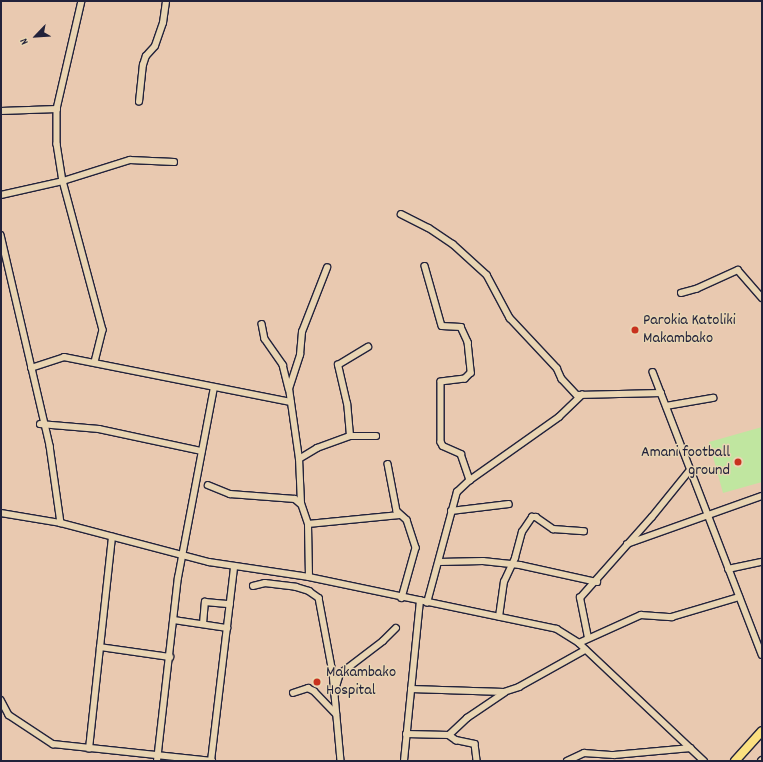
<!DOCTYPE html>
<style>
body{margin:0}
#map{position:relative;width:763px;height:762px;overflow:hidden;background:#e9c9b0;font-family:Dekko,sans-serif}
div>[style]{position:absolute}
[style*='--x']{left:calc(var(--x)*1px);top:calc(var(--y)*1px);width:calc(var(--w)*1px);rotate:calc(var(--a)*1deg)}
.green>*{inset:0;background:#c0e6a0}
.roads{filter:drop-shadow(1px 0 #22223b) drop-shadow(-1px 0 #22223b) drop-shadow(0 1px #22223b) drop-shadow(0 -1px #22223b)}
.minor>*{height:5.5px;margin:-2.75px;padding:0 2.75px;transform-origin:2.75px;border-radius:2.75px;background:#e9d5b3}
.highway>*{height:8px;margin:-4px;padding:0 4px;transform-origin:4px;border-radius:4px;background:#fbe080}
.dots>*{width:11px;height:11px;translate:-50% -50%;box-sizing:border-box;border:2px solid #e9d5b3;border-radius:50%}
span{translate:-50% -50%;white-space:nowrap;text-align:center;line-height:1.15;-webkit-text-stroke:3px #e9d5b3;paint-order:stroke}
.poi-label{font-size:16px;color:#22223b}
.left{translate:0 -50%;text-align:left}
.right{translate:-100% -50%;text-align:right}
.frame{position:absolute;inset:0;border:2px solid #22223b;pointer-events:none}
.north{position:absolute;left:16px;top:16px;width:40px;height:40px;-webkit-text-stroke:3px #e9d5b3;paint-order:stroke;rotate:245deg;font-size:11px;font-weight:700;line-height:16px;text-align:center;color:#22223b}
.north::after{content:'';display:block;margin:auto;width:14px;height:18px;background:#22223b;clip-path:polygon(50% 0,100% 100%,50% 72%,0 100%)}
</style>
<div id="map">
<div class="green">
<i style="clip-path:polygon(762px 427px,762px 482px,723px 493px,709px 442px)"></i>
</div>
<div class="roads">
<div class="minor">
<i style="--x:82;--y:1;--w:111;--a:103"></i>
<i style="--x:57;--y:109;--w:35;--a:90"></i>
<i style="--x:57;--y:144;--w:37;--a:81"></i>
<i style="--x:63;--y:181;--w:154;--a:75"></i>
<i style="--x:103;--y:330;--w:33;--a:104"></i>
<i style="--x:139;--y:102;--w:37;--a:-84"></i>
<i style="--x:143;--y:65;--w:9;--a:-72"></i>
<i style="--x:146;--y:56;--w:13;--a:-48"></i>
<i style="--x:155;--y:46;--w:24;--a:-71"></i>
<i style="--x:163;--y:23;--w:22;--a:-82"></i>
<i style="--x:1;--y:111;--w:56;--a:-2"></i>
<i style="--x:1;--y:195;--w:64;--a:-12.7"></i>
<i style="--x:63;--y:181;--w:70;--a:-17.4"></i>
<i style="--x:130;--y:160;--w:44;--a:2.6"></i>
<i style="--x:401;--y:214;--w:31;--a:27"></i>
<i style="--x:429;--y:228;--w:29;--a:34"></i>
<i style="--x:453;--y:244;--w:46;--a:42.4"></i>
<i style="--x:487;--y:275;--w:49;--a:61.9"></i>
<i style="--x:510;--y:318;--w:69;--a:46.8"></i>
<i style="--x:557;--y:368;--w:12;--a:66"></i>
<i style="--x:562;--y:379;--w:22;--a:47"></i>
<i style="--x:577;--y:395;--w:84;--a:-1.4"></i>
<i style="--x:1;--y:235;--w:217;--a:76.9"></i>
<i style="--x:50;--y:446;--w:78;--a:81.9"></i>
<i style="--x:425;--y:266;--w:62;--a:74.2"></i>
<i style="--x:442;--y:326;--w:19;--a:3"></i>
<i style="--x:461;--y:327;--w:17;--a:65"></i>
<i style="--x:468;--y:342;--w:31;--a:84"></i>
<i style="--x:471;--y:373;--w:8;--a:135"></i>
<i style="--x:465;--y:379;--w:24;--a:173"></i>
<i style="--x:441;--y:382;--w:60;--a:90"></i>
<i style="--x:441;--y:442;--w:4;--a:63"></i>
<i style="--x:443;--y:446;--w:20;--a:24"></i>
<i style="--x:461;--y:454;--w:28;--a:71"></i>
<i style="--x:681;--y:293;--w:16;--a:-15"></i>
<i style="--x:696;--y:289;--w:46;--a:-24.3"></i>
<i style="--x:738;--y:270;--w:37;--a:49"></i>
<i style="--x:262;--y:324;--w:15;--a:79"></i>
<i style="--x:265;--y:339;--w:32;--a:55"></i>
<i style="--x:283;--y:365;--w:25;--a:76"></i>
<i style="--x:31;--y:368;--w:35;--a:-18"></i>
<i style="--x:64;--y:357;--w:231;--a:11.2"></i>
<i style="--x:653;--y:372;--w:303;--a:68.9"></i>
<i style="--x:666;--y:406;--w:48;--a:-9.7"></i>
<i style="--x:40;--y:424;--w:59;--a:4.8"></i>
<i style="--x:99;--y:429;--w:105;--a:12.1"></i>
<i style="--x:350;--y:436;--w:32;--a:-95"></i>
<i style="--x:347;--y:404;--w:40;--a:-103"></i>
<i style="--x:338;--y:365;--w:35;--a:-31"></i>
<i style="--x:299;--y:459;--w:21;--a:-31"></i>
<i style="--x:317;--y:448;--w:35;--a:-20"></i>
<i style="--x:350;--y:436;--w:26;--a:0"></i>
<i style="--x:388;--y:464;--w:48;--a:79.2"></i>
<i style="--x:397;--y:511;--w:13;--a:42"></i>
<i style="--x:407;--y:520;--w:29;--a:72"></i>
<i style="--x:416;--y:548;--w:52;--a:105.6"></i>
<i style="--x:208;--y:485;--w:24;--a:22"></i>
<i style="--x:230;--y:494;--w:65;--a:4.4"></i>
<i style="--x:295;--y:499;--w:8;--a:40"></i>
<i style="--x:451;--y:511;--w:58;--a:-6.9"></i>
<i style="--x:1;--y:513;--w:61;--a:9.5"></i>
<i style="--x:61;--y:523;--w:153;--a:14.8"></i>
<i style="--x:209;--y:562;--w:101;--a:8.5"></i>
<i style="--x:309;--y:577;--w:253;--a:11.8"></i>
<i style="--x:557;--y:629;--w:26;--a:32"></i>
<i style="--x:579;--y:643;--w:172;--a:43.3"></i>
<i style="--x:308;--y:524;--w:92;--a:-5.6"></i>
<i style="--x:627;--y:544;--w:143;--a:-19.6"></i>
<i style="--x:439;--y:562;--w:44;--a:-1.3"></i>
<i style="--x:483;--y:561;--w:37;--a:6"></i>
<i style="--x:520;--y:565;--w:79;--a:12.4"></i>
<i style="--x:728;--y:569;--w:35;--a:-12"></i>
<i style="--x:309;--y:577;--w:53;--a:-91.1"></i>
<i style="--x:308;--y:524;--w:21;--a:-109"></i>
<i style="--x:301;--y:504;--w:45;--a:-92.5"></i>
<i style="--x:299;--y:459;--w:71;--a:-98.1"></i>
<i style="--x:289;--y:389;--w:36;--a:-72"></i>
<i style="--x:300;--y:355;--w:23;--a:-85"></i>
<i style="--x:302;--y:332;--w:69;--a:-68.7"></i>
<i style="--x:253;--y:586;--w:12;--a:-14"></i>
<i style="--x:265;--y:583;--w:31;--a:7"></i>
<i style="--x:296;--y:587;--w:14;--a:17"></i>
<i style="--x:309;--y:591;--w:12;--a:35"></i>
<i style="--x:319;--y:598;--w:76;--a:79.4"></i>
<i style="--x:333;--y:673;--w:88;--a:84.8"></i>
<i style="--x:427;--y:603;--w:115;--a:-74.9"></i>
<i style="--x:457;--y:492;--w:18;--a:-43"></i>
<i style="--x:470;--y:480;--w:109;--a:-35.3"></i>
<i style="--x:559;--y:417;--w:32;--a:-44"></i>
<i style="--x:499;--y:617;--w:35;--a:-82"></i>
<i style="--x:504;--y:582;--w:26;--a:-65"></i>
<i style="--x:515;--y:558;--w:27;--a:-75"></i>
<i style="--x:522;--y:532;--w:18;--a:-56"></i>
<i style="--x:532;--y:517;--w:4;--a:0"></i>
<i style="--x:536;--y:517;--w:21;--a:35"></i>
<i style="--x:553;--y:529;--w:31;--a:4"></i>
<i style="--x:174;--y:620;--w:54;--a:8.6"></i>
<i style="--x:203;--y:624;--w:22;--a:-85"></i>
<i style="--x:205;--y:602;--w:25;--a:5"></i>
<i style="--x:588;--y:638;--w:41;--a:-101.3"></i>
<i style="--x:580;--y:598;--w:108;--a:-48.4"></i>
<i style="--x:652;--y:517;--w:60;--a:-51"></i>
<i style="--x:579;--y:643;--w:68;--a:-24.3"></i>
<i style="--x:641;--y:615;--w:31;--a:4"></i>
<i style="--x:672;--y:617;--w:70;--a:-16.6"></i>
<i style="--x:100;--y:647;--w:71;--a:8.1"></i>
<i style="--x:411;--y:689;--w:93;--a:1.8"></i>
<i style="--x:504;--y:692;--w:16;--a:-18"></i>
<i style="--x:519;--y:687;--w:76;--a:-29.3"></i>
<i style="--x:335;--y:690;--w:17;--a:-73"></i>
<i style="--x:340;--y:674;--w:54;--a:-37.5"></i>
<i style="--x:383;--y:641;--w:18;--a:-45"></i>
<i style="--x:293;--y:693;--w:16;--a:-18"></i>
<i style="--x:308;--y:688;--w:7;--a:27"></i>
<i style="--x:314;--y:691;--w:32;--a:46"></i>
<i style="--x:1;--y:700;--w:17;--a:62"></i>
<i style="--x:9;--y:715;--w:53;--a:33.4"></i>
<i style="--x:53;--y:744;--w:160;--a:6.1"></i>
<i style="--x:406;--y:734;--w:43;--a:1.3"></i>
<i style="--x:449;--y:735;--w:25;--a:-43"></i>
<i style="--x:467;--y:718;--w:45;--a:-34"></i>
<i style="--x:449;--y:735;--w:9;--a:36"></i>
<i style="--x:456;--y:740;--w:19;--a:12"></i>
<i style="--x:475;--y:744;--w:17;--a:83"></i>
<i style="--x:89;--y:749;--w:213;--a:-83.8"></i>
<i style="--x:157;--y:761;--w:184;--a:-83.5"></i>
<i style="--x:178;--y:578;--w:193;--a:-79.3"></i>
<i style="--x:211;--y:761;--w:195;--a:-83.2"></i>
<i style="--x:404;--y:761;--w:161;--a:-84.3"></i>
<i style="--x:567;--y:761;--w:19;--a:-25"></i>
<i style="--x:584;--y:753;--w:30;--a:4"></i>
<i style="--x:614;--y:755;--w:77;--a:-5.2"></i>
<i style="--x:761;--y:761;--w:1;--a:-45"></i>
</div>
<div class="highway">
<i style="--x:735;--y:761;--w:40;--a:-48"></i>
</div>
</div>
<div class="dots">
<i style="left:635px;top:330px;background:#c8321e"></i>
<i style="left:738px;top:462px;background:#c8321e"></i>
<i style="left:317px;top:682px;background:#c8321e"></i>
</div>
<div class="poi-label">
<span class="left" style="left:643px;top:330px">Parokia Katoliki<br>Makambako</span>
<span class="right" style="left:730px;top:462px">Amani football<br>ground</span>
<span class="left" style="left:326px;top:682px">Makambako<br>Hospital</span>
</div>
<div class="frame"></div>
<div class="north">N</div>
</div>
